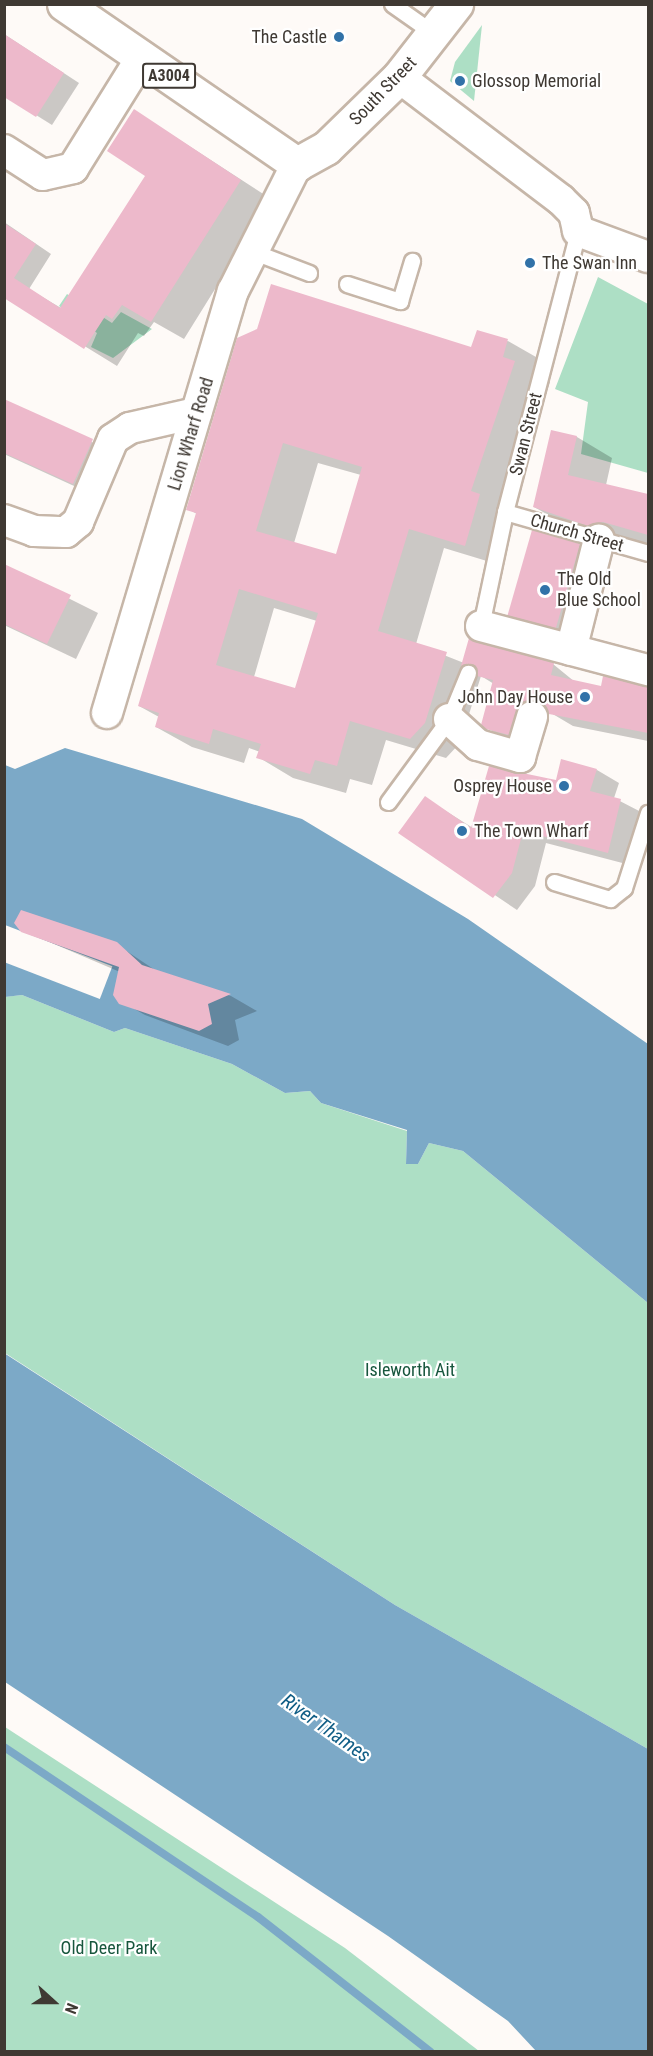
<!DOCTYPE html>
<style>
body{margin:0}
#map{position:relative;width:653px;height:2056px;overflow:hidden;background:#fefaf7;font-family:"Roboto Condensed",sans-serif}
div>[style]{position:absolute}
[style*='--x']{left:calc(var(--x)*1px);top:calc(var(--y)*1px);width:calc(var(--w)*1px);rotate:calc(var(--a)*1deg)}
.green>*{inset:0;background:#addfc5}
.water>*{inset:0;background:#7ca9c7}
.pier>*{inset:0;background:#fefaf7;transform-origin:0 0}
.shadow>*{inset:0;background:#0003}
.stream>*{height:8px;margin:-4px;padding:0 4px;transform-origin:4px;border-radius:4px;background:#7ca9c7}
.building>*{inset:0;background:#edb9cb;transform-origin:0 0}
.roads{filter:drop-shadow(2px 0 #c6b6a8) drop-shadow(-2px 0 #c6b6a8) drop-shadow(0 2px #c6b6a8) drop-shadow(0 -2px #c6b6a8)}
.lane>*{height:15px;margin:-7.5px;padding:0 7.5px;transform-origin:7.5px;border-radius:7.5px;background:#fff}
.street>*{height:30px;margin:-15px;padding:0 15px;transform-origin:15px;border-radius:15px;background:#fff}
.primary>*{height:33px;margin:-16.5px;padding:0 16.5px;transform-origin:16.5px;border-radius:16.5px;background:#fff}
.dots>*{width:16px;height:16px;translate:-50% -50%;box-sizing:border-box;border:3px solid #fff;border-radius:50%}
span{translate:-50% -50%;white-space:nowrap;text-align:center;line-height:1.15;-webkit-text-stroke:4.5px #fff;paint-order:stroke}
.shield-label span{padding:2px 4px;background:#fff;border:2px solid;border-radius:4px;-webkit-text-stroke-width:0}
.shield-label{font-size:16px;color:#3f3933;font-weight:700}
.poi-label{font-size:18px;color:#3f3933}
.right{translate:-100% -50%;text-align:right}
.left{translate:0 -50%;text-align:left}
.street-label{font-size:18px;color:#3f3933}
.park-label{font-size:18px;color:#17563d}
.water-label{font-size:20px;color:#115e86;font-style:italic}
.frame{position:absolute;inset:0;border:6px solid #3f3933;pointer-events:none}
.north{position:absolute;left:24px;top:1972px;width:60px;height:60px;-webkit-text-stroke:4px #fff;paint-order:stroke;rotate:111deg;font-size:16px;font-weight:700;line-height:24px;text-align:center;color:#3f3933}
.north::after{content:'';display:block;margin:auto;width:21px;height:27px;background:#3f3933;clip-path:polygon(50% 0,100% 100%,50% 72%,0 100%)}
</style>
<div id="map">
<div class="green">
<i style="clip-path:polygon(482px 25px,474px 101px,450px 81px,455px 62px)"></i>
<i style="clip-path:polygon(598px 277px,648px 304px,648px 473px,581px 454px,588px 402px,555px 389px)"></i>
<i style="clip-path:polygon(67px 294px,112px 323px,121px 312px,152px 329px,113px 358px,91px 347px,97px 333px,59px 306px)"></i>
<i style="clip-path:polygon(22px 995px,114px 1032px,125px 1028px,232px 1064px,285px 1093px,310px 1091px,321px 1103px,407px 1131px,406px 1163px,418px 1164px,429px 1143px,463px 1151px,648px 1303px,648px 1749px,395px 1605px,5px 1353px,4px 997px)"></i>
<i style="clip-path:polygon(5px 1727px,345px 1948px,479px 2051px,5px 2051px)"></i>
</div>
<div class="water">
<i style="clip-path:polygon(65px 748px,302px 819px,468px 919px,648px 1044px,648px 1303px,463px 1151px,429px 1143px,418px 1164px,406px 1164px,407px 1130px,321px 1103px,310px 1091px,285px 1093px,232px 1064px,125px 1028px,114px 1032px,22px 995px,5px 997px,5px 765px,15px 769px)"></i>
<i style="clip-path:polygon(4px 1353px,395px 1605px,648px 1749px,648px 2051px,536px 2051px,508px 2021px,388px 1936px,5px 1682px)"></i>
</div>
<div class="pier">
<i style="left:5px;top:925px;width:115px;height:35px;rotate:21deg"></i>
</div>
<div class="shadow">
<i style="clip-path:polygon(4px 34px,79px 83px,52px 125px,4px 95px)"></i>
<i style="clip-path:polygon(135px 111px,271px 199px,184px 339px,154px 322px,144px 336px,138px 333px,117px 366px,8px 299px,4px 222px,51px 254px,29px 289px,61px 308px,147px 175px)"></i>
<i style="clip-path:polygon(evenodd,238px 339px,472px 349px,508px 341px,543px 361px,538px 376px,550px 382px,507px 511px,515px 516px,500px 565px,444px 548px,416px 644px,464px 663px,553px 664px,575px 682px,602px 688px,604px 678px,648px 685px,648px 741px,573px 726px,551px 713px,511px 741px,487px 728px,494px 684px,481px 676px,460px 743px,446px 758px,386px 740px,372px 785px,350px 779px,346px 793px,293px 778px,258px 757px,260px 752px,249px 748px,244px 763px,192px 747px,156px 727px,159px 717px,139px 706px,197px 514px,188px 509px,238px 339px,318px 463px,361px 475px,337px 556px,294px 543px,318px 463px,238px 339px,274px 608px,317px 621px,296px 690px,254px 677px,274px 608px)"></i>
<i style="clip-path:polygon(4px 401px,115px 453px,96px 496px,4px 454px)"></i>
<i style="clip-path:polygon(552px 432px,577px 437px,612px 458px,606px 485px,648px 495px,648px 546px,570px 527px,534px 507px)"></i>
<i style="clip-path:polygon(579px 545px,602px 558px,581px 641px,534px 628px,511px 615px)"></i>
<i style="clip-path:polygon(4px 566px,98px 613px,76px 659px,4px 625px)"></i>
<i style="clip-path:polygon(597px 770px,619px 783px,614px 798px,643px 813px,630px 865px,546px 843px,535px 886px,517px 910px,401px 832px,425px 798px,473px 828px,557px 781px)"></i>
<i style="clip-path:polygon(21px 930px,116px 944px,158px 972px,231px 996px,257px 1011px,235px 1020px,239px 1040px,228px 1046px,145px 1015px,117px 999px,120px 972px)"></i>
</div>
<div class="stream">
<i style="--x:4;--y:1747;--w:306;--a:33.8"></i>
<i style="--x:258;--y:1917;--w:219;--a:38"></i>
</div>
<div class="building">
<i style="clip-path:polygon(4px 34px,64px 73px,36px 117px,4px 97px)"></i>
<i style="clip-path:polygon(134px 109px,241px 180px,151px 322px,122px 305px,112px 319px,106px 315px,84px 349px,4px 298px,4px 223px,36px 244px,14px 278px,60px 308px,145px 176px,107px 151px)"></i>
<i style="clip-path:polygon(evenodd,271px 284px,471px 347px,477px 330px,508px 339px,503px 357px,515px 361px,471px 491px,480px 494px,465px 546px,409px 529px,378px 631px,447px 652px,425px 723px,410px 739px,350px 721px,337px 766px,315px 760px,310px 774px,256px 758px,261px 744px,213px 729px,209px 744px,155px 727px,159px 713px,138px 706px,196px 513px,186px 510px,237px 338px,257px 329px,271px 284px,283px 443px,362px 467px,336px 554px,256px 531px,283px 443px,271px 284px,239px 589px,318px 613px,295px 688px,216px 665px,239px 589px)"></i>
<i style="clip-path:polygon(4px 399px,93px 439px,73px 484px,4px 453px)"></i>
<i style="clip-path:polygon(551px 430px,577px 436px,568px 475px,648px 494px,648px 535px,603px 522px,588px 526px,533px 507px)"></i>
<i style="left:532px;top:530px;width:50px;height:89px;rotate:16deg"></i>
<i style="clip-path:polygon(4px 564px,71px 595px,47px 644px,4px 624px)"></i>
<i style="clip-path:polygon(469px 638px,554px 663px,551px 675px,601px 686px,603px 676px,648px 687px,648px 733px,549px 714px,544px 705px,529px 700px,516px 712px,509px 735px,486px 729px,481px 725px,493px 680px,477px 676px,472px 664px,461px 666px)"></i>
<i style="clip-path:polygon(561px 759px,597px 769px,590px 791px,621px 799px,608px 853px,523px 831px,512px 873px,493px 898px,398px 833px,425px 796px,471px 828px,489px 766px,556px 780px)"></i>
<i style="clip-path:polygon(21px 910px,117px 942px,142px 965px,231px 994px,208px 1004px,212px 1024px,199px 1031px,119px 1004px,113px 995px,119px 967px,21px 932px,14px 923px)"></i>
</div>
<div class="roads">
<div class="lane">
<i style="--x:392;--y:4;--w:54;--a:35.2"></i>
<i style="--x:254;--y:252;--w:59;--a:20.9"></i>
<i style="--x:347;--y:284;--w:56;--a:17.8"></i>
<i style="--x:400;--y:301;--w:42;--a:-73.3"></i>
<i style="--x:505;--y:512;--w:149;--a:16"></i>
<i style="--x:480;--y:630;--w:121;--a:-78"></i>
<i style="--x:505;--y:512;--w:290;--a:-75.4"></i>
<i style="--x:388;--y:802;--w:103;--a:-53.7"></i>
<i style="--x:449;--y:719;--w:50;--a:-67.6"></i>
<i style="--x:554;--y:882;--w:59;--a:16.9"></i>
<i style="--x:610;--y:899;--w:18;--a:-38"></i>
<i style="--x:624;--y:888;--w:79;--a:-72.3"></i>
</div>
<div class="street">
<i style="--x:399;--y:77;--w:203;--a:37.2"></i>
<i style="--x:561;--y:200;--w:18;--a:45"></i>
<i style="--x:574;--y:213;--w:18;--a:77"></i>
<i style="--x:578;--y:231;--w:75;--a:20.4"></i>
<i style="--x:4;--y:150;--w:46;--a:32.7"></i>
<i style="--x:43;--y:175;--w:31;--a:-13"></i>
<i style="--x:73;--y:168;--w:131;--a:-58.1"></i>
<i style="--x:4;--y:520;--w:32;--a:20"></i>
<i style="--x:34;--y:531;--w:32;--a:2"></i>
<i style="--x:66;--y:532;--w:16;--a:-40"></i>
<i style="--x:78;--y:522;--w:90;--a:-67.1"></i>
<i style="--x:113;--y:439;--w:20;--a:-33"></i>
<i style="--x:130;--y:428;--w:68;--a:-12.8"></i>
<i style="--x:481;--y:626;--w:173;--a:14.8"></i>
<i style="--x:571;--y:650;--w:114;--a:-75.8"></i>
<i style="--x:107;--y:713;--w:440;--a:-73.4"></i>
<i style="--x:233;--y:291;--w:142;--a:-63.3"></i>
<i style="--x:449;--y:719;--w:39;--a:42"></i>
<i style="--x:478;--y:745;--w:44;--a:15.9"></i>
<i style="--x:520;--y:757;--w:42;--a:-73.3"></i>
</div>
<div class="primary">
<i style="--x:64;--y:4;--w:283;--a:34.5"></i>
<i style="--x:297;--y:164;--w:33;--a:-29"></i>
<i style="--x:326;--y:148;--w:102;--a:-44.2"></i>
<i style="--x:399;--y:77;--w:93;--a:-52"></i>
</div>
</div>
<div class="dots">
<i style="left:339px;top:37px;background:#3172a8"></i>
<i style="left:460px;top:81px;background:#3172a8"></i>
<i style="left:530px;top:263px;background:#3172a8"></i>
<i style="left:545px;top:590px;background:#3172a8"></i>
<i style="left:585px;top:697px;background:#3172a8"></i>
<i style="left:564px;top:786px;background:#3172a8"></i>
<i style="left:462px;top:831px;background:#3172a8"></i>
</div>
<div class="shield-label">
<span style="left:169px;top:76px">A3004</span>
</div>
<div class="poi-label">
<span class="right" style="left:327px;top:37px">The Castle</span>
<span class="left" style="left:472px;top:81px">Glossop Memorial</span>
<span class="left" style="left:542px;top:263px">The Swan Inn</span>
<span class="left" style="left:557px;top:590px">The Old<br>Blue School</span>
<span class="right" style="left:573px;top:697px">John Day House</span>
<span class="right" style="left:552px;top:786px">Osprey House</span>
<span class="left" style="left:474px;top:831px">The Town Wharf</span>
</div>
<div class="street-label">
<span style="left:383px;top:91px;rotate:-46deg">South Street</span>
<span style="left:191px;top:434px;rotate:-73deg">Lion Wharf Road</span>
<span style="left:526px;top:434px;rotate:-76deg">Swan Street</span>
<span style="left:577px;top:533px;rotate:16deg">Church Street</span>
</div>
<div class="park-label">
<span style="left:410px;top:1370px">Isleworth Ait</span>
<span style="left:109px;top:1948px">Old Deer Park</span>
</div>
<div class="water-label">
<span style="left:326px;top:1728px;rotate:35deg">River Thames</span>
</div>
<div class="frame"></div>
<div class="north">N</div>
</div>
